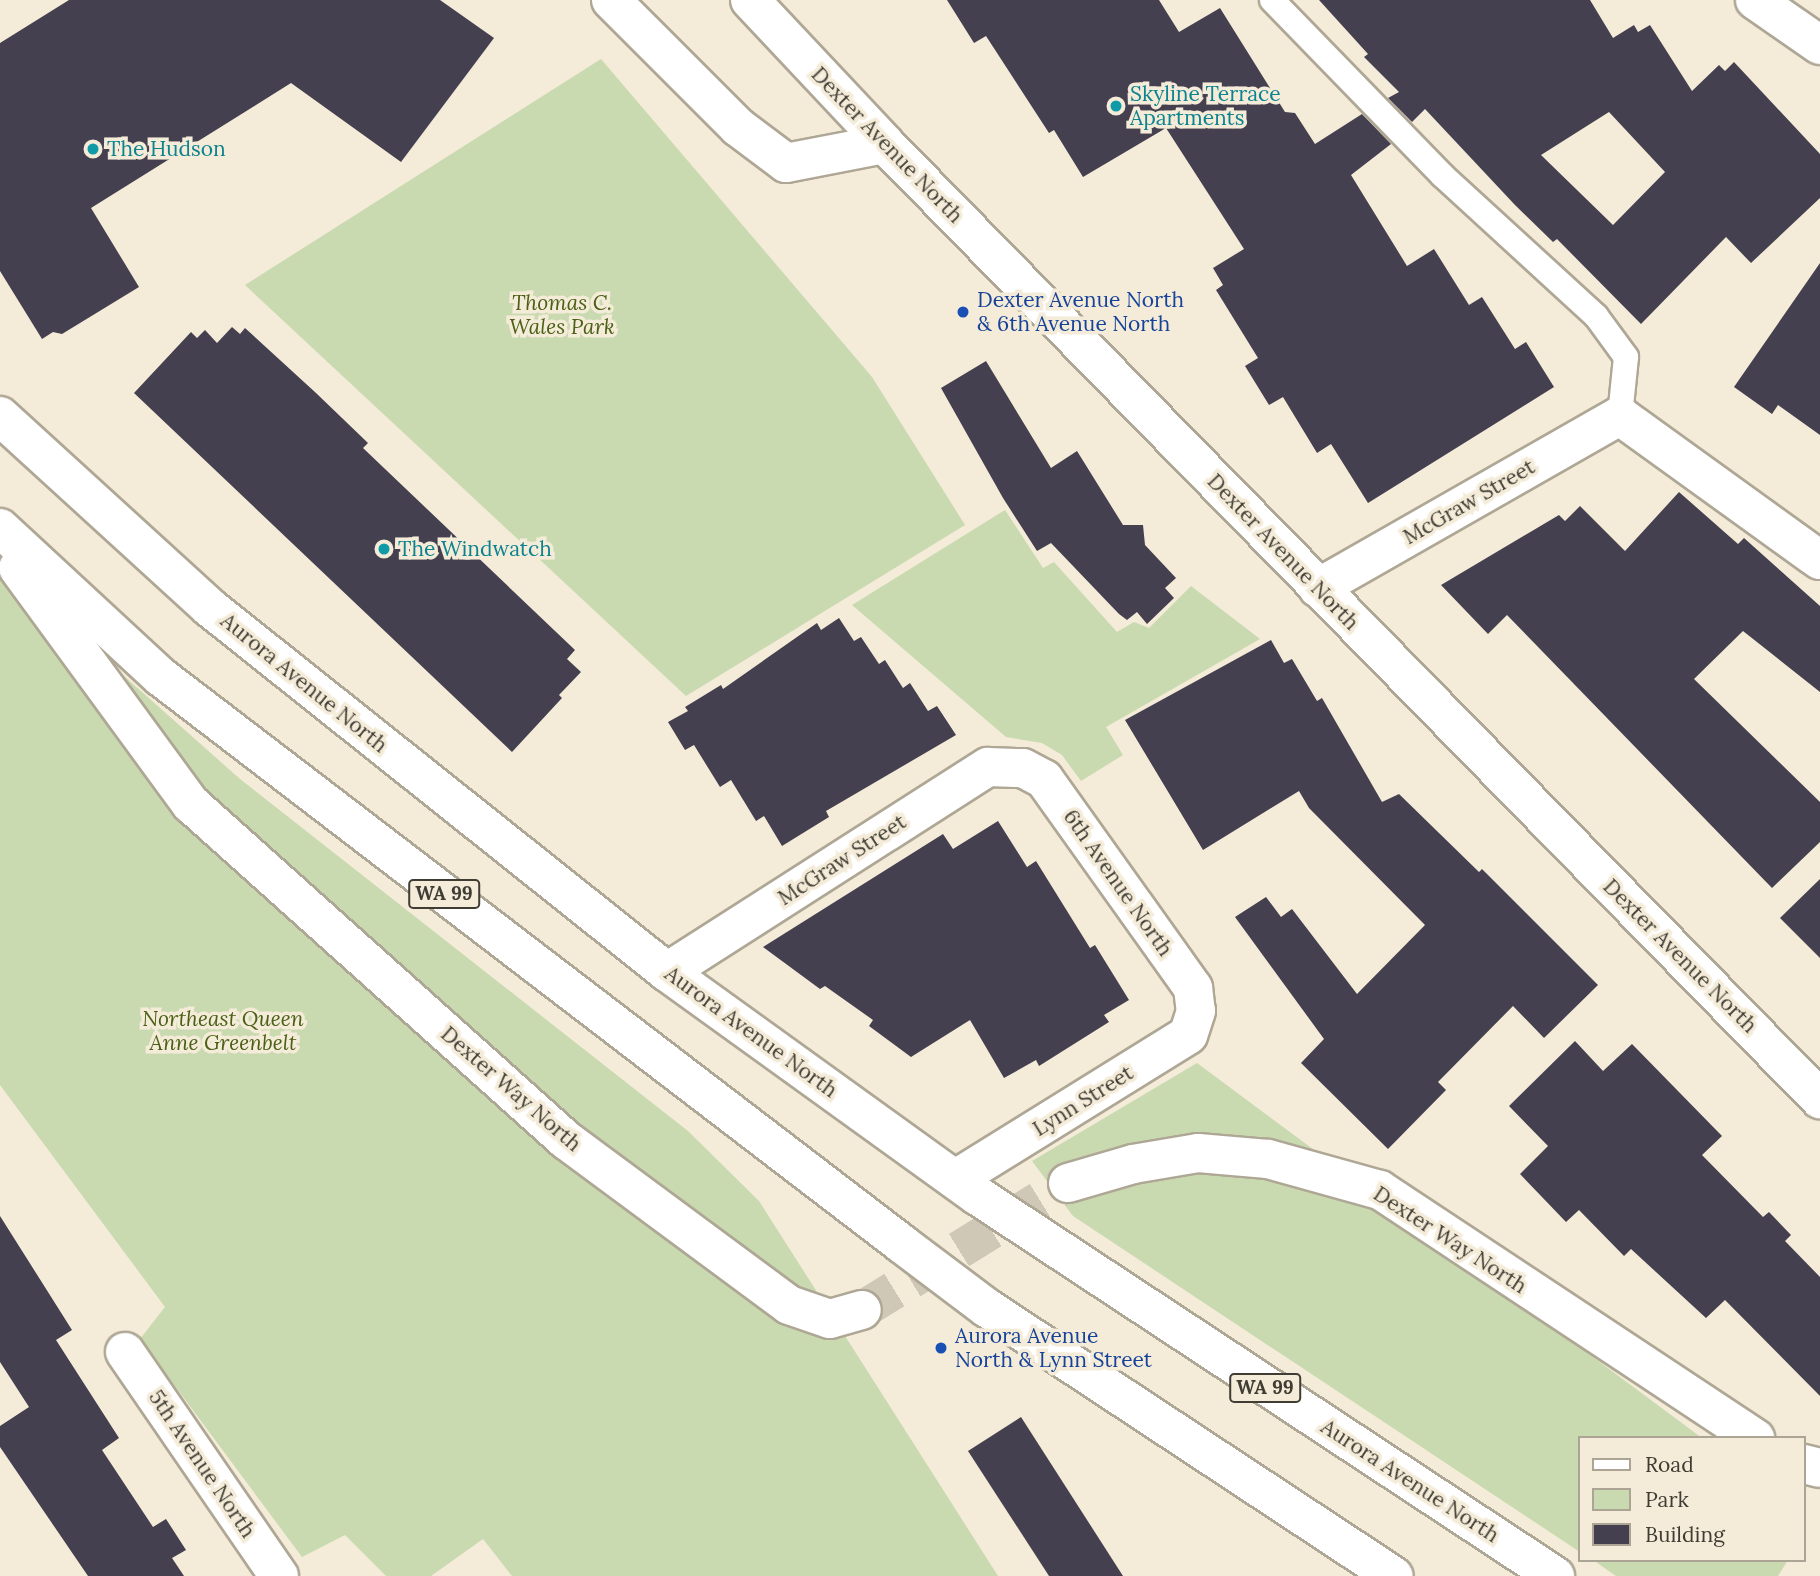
<!DOCTYPE html>
<style>
body{margin:0}
#map{position:relative;width:1820px;height:1576px;overflow:hidden;background:#f4ebd8;font-family:Lora,serif}
div>[style]{position:absolute}
[style*='--x']{left:calc(var(--x)*1px);top:calc(var(--y)*1px);width:calc(var(--w)*1px);rotate:calc(var(--a)*1deg)}
.green>*{inset:0;background:#c9dab0}
.building>*{inset:0;background:#444050}
.secondary-tunnel>*{height:38px;margin-top:-19px;transform-origin:0;background:repeating-linear-gradient(90deg,#d0c8b7 0 38px,transparent 0 57px)}
.roads{filter:drop-shadow(2px 0 #afa795) drop-shadow(-2px 0 #afa795) drop-shadow(0 2px #afa795) drop-shadow(0 -2px #afa795)}
.lane>*{height:24px;margin:-12px;padding:0 12px;transform-origin:12px;border-radius:12px;background:#fff}
.street>*{height:38px;margin:-19px;padding:0 19px;transform-origin:19px;border-radius:19px;background:#fff}
.secondary>*{height:38px;margin:-19px;padding:0 19px;transform-origin:19px;border-radius:19px;background:#fff}
.highway>*{height:38px;margin:-19px;padding:0 19px;transform-origin:19px;border-radius:19px;background:#fff}
.dots>*{width:19px;height:19px;translate:-50% -50%;box-sizing:border-box;border:4px solid #f4ebd8;border-radius:50%}
span{translate:-50% -50%;white-space:nowrap;text-align:center;line-height:1.15;-webkit-text-stroke:7px #f4ebd8;paint-order:stroke}
.shield-label span{padding:2px 5px;background:#f4ebd8;border:2px solid;border-radius:5px;-webkit-text-stroke-width:0}
.shield-label{font-size:19px;color:#3f3c34;font-weight:700}
.culture-label{font-size:21px;color:#0d838f}
.left{translate:0 -50%;text-align:left}
.street-label{font-size:21px;color:#3f3c34}
.transit-label{font-size:21px;color:#164399}
.park-label{font-size:21px;color:#496015;font-style:italic}
.legend{position:absolute;left:1578px;top:1436px;width:228px;height:126px;box-sizing:border-box;background:#f4ebd8;border:2px solid #aca596;margin:0;padding:9px 12px;list-style:none;font-size:21px;color:#3f3c34}
.legend li{display:flex;align-items:center;gap:14px;height:35px}
.legend b{width:35px;border:2px solid #aca596}
</style>
<div id="map">
<div class="green">
<i style="clip-path:polygon(601px 59px,872px 377px,965px 525px,686px 696px,245px 285px)"></i>
<i style="clip-path:polygon(1005px 510px,1043px 568px,1054px 562px,1117px 632px,1134px 622px,1149px 628px,1191px 586px,1260px 639px,1106px 727px,1123px 755px,1081px 781px,1062px 755px,1042px 743px,1006px 737px,852px 605px)"></i>
<i style="clip-path:polygon(0 566px,240px 779px,688px 1131px,759px 1201px,998px 1576px,512px 1576px,483px 1539px,431px 1576px,386px 1576px,345px 1535px,302px 1557px,140px 1339px,165px 1307px,0 1085px)"></i>
<i style="clip-path:polygon(1197px 1063px,1702px 1438px,1580px 1438px,1580px 1552px,1073px 1216px,1032px 1161px)"></i>
<i style="clip-path:polygon(1593px 1560px,1788px 1560px,1778px 1576px,1616px 1576px)"></i>
</div>
<div class="building">
<i style="clip-path:polygon(69px 0,440px 0,494px 38px,401px 162px,291px 83px,91px 208px,139px 287px,62px 334px,53px 332px,42px 339px,0 271px,0 43px)"></i>
<i style="clip-path:polygon(947px 0,1159px 0,1179px 32px,1220px 8px,1285px 112px,1295px 113px,1315px 144px,1362px 114px,1391px 144px,1351px 175px,1407px 266px,1434px 249px,1469px 305px,1482px 297px,1515px 349px,1526px 342px,1554px 387px,1368px 503px,1331px 444px,1317px 453px,1283px 397px,1269px 405px,1245px 366px,1258px 358px,1216px 290px,1223px 285px,1213px 268px,1244px 249px,1166px 128px,1083px 177px,1054px 130px,1049px 133px,986px 36px,974px 43px)"></i>
<i style="clip-path:polygon(evenodd,1319px 0,1590px 0,1613px 38px,1634px 25px,1638px 32px,1650px 25px,1692px 91px,1719px 65px,1725px 71px,1734px 62px,1820px 154px,1820px 198px,1751px 263px,1726px 237px,1641px 324px,1557px 239px,1553px 242px,1515px 205px,1425px 109px,1412px 122px,1388px 98px,1399px 92px,1364px 57px,1368px 54px,1319px 0,1609px 112px,1665px 172px,1613px 225px,1541px 155px,1609px 112px)"></i>
<i style="clip-path:polygon(1820px 263px,1820px 435px,1778px 405px,1772px 414px,1734px 387px)"></i>
<i style="clip-path:polygon(232px 327px,240px 334px,245px 328px,316px 393px,368px 443px,363px 448px,575px 650px,567px 659px,581px 672px,559px 695px,562px 698px,512px 752px,134px 393px,191px 332px,197px 338px,205px 330px,217px 343px)"></i>
<i style="clip-path:polygon(986px 361px,1051px 468px,1077px 451px,1123px 525px,1143px 525px,1145px 545px,1176px 578px,1165px 588px,1174px 598px,1147px 624px,1137px 612px,1127px 620px,1119px 614px,1051px 543px,1037px 551px,1003px 498px,941px 388px)"></i>
<i style="clip-path:polygon(1679px 492px,1738px 544px,1744px 538px,1820px 606px,1820px 692px,1743px 631px,1694px 679px,1820px 802px,1820px 842px,1772px 888px,1507px 615px,1488px 634px,1441px 585px,1559px 515px,1565px 521px,1580px 506px,1625px 551px)"></i>
<i style="clip-path:polygon(839px 618px,854px 641px,861px 637px,879px 664px,885px 660px,903px 688px,910px 683px,928px 711px,937px 706px,956px 735px,826px 811px,829px 817px,782px 846px,764px 816px,756px 821px,731px 780px,720px 787px,694px 745px,685px 750px,668px 722px,688px 711px,685px 707px,721px 685px,723px 689px,817px 623px,821px 630px)"></i>
<i style="clip-path:polygon(1271px 640px,1284px 663px,1292px 659px,1317px 701px,1322px 698px,1382px 802px,1399px 794px,1479px 872px,1482px 869px,1598px 985px,1544px 1038px,1513px 1006px,1438px 1082px,1446px 1090px,1388px 1149px,1301px 1063px,1324px 1039px,1235px 917px,1266px 897px,1281px 917px,1292px 909px,1357px 994px,1425px 925px,1309px 808px,1299px 791px,1203px 850px,1125px 720px)"></i>
<i style="clip-path:polygon(998px 821px,1027px 867px,1036px 861px,1090px 948px,1095px 945px,1129px 1000px,1104px 1015px,1109px 1022px,1039px 1066px,1036px 1060px,1004px 1078px,970px 1020px,911px 1057px,869px 1026px,873px 1020px,825px 986px,820px 989px,763px 947px,943px 834px,953px 849px)"></i>
<i style="clip-path:polygon(1820px 879px,1820px 958px,1780px 918px)"></i>
<i style="clip-path:polygon(1575px 1041px,1603px 1071px,1632px 1044px,1722px 1136px,1702px 1155px,1763px 1217px,1769px 1212px,1791px 1235px,1785px 1241px,1820px 1277px,1820px 1396px,1725px 1300px,1706px 1318px,1631px 1249px,1624px 1256px,1579px 1210px,1566px 1222px,1520px 1174px,1548px 1146px,1509px 1106px)"></i>
<i style="clip-path:polygon(0 1216px,72px 1330px,56px 1340px,119px 1438px,102px 1450px,153px 1527px,166px 1519px,186px 1550px,172px 1558px,184px 1576px,88px 1576px,0 1447px,0 1426px,29px 1407px,0 1362px)"></i>
<i style="clip-path:polygon(1021px 1417px,1123px 1576px,1049px 1576px,968px 1451px)"></i>
</div>
<div class="secondary-tunnel">
<i style="--x:862;--y:1310;--w:242;--a:-31.7"></i>
</div>
<div class="roads">
<div class="lane">
<i style="--x:1272;--y:0;--w:244;--a:45.8"></i>
<i style="--x:1442;--y:175;--w:209;--a:42.5"></i>
<i style="--x:1596;--y:316;--w:51;--a:53.8"></i>
<i style="--x:1626;--y:357;--w:59;--a:95.8"></i>
</div>
<div class="street">
<i style="--x:1755;--y:0;--w:79;--a:34.7"></i>
<i style="--x:1318;--y:588;--w:348;--a:-29.7"></i>
<i style="--x:1620;--y:416;--w:246;--a:35.8"></i>
<i style="--x:667;--y:972;--w:381;--a:-32.6"></i>
<i style="--x:988;--y:767;--w:35;--a:2"></i>
<i style="--x:1023;--y:768;--w:24;--a:28"></i>
<i style="--x:1044;--y:779;--w:257;--a:54.5"></i>
<i style="--x:1193;--y:988;--w:23;--a:83"></i>
<i style="--x:1196;--y:1011;--w:25;--a:108"></i>
<i style="--x:1188;--y:1035;--w:273;--a:148.2"></i>
<i style="--x:125;--y:1352;--w:272;--a:55.5"></i>
</div>
<div class="secondary">
<i style="--x:611;--y:0;--w:180;--a:45"></i>
<i style="--x:738;--y:127;--w:60;--a:36.9"></i>
<i style="--x:786;--y:163;--w:101;--a:-10.9"></i>
<i style="--x:750;--y:0;--w:197;--a:46.8"></i>
<i style="--x:885;--y:144;--w:1337;--a:45.61"></i>
<i style="--x:191;--y:804;--w:504;--a:41.86"></i>
<i style="--x:566;--y:1140;--w:277;--a:36.5"></i>
<i style="--x:789;--y:1305;--w:43;--a:18.9"></i>
<i style="--x:830;--y:1319;--w:33;--a:-16"></i>
<i style="--x:1068;--y:1183;--w:68;--a:-16.3"></i>
<i style="--x:1133;--y:1164;--w:66;--a:-9.6"></i>
<i style="--x:1198;--y:1153;--w:70;--a:4.9"></i>
<i style="--x:1268;--y:1159;--w:116;--a:15.5"></i>
<i style="--x:1380;--y:1190;--w:450;--a:33.5"></i>
<i style="--x:1804;--y:1464;--w:16;--a:14"></i>
</div>
<div class="highway">
<i style="--x:0;--y:416;--w:283;--a:42.4"></i>
<i style="--x:209;--y:607;--w:586;--a:38.55"></i>
<i style="--x:667;--y:972;--w:383;--a:35.8"></i>
<i style="--x:978;--y:1196;--w:691;--a:33.37"></i>
<i style="--x:0;--y:528;--w:219;--a:42.8"></i>
<i style="--x:161;--y:677;--w:933;--a:37.42"></i>
<i style="--x:902;--y:1244;--w:106;--a:37"></i>
<i style="--x:987;--y:1308;--w:487;--a:33.4"></i>
<i style="--x:18;--y:568;--w:293;--a:53.8"></i>
</div>
</div>
<div class="dots">
<i style="left:1116px;top:106px;background:#0f9aa8"></i>
<i style="left:93px;top:149px;background:#0f9aa8"></i>
<i style="left:963px;top:312px;background:#1a4fb4"></i>
<i style="left:384px;top:549px;background:#0f9aa8"></i>
<i style="left:941px;top:1348px;background:#1a4fb4"></i>
</div>
<div class="shield-label">
<span style="left:444px;top:894px">WA 99</span>
<span style="left:1265px;top:1388px">WA 99</span>
</div>
<div class="culture-label">
<span class="left" style="left:1130px;top:106px">Skyline Terrace<br>Apartments</span>
<span class="left" style="left:107px;top:149px">The Hudson</span>
<span class="left" style="left:398px;top:549px">The Windwatch</span>
</div>
<div class="street-label">
<span style="left:887px;top:145px;rotate:46deg">Dexter Avenue North</span>
<span style="left:1469px;top:502px;rotate:-30deg">McGraw Street</span>
<span style="left:1283px;top:552px;rotate:46deg">Dexter Avenue North</span>
<span style="left:304px;top:683px;rotate:39deg">Aurora Avenue North</span>
<span style="left:842px;top:860px;rotate:-33deg">McGraw Street</span>
<span style="left:1118px;top:883px;rotate:55deg">6th Avenue North</span>
<span style="left:1680px;top:956px;rotate:45deg">Dexter Avenue North</span>
<span style="left:751px;top:1032px;rotate:36deg">Aurora Avenue North</span>
<span style="left:511px;top:1089px;rotate:41deg">Dexter Way North</span>
<span style="left:1083px;top:1101px;rotate:-32deg">Lynn Street</span>
<span style="left:1450px;top:1240px;rotate:33deg">Dexter Way North</span>
<span style="left:202px;top:1464px;rotate:56deg">5th Avenue North</span>
<span style="left:1410px;top:1481px;rotate:33deg">Aurora Avenue North</span>
</div>
<div class="transit-label">
<span class="left" style="left:977px;top:312px">Dexter Avenue North<br>&amp; 6th Avenue North</span>
<span class="left" style="left:955px;top:1348px">Aurora Avenue<br>North &amp; Lynn Street</span>
</div>
<div class="park-label">
<span style="left:562px;top:315px">Thomas C.<br>Wales Park</span>
<span style="left:223px;top:1031px">Northeast Queen<br>Anne Greenbelt</span>
</div>
<ul class="legend">
<li><b style="height:9px;background:#fff"></b>Road</li>
<li><b style="height:19px;background:#c9dab0"></b>Park</li>
<li><b style="height:19px;background:#444050"></b>Building</li>
</ul>
</div>
